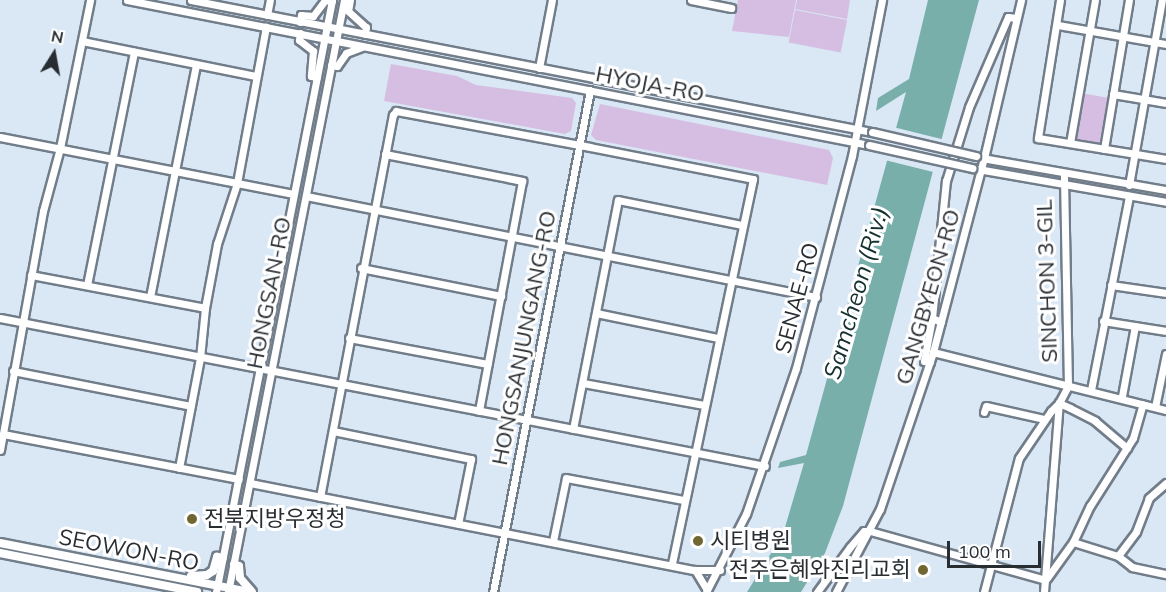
<!DOCTYPE html>
<meta charset="utf-8">
<style>
body{margin:0}
#map{position:relative;width:1166px;height:592px;overflow:hidden;background:#dae7f5;font-family:Mulish,"Noto Sans KR",sans-serif}
div>[style]{position:absolute}
[style*='--x']{left:calc(var(--x)*1px);top:calc(var(--y)*1px);width:calc(var(--w)*1px);rotate:calc(var(--a)*1deg)}
.green>*{inset:0;background:#d6bee2;transform-origin:0 0}
.water>*{inset:0;background:#79afab}
.pier>*{inset:0;background:#dae7f5;transform-origin:0 0}
.roads{filter:drop-shadow(2px 0 #727d8a) drop-shadow(-2px 0 #727d8a) drop-shadow(0 2px #727d8a) drop-shadow(0 -2px #727d8a)}
.minor>*{height:7px;margin:-3.5px;padding:0 3.5px;transform-origin:3.5px;border-radius:3.5px;background:#fff}
.major>*{height:8px;margin:-4px;padding:0 4px;transform-origin:4px;border-radius:4px;background:#fff}
.bridges{filter:drop-shadow(2px 0 #727d8a) drop-shadow(-2px 0 #727d8a) drop-shadow(0 2px #727d8a) drop-shadow(0 -2px #727d8a)}
.minor-bridge>*{height:7px;margin:-3.5px;padding:0 3.5px;transform-origin:3.5px;border-radius:3.5px;background:#fff}
.dots>*{width:16px;height:16px;translate:-50% -50%;box-sizing:border-box;border:3px solid #fff;border-radius:50%}
span{translate:-50% -50%;white-space:nowrap;text-align:center;line-height:1.15;-webkit-text-stroke:6px #fff;paint-order:stroke}
.street-label{font-size:22px;color:#282d32}
.poi-label{font-size:22px;color:#282d32}
.left{translate:0 -50%;text-align:left}
.right{translate:-100% -50%;text-align:right}
.water-label{font-size:24px;color:#13302e;font-style:italic}
.north{position:absolute;left:24px;top:24px;width:60px;height:60px;-webkit-text-stroke:4px #fff;paint-order:stroke;rotate:11deg;font-size:16px;font-weight:700;line-height:24px;text-align:center;color:#282d32}
.north::after{content:'';display:block;margin:auto;width:21px;height:27px;background:#282d32;clip-path:polygon(50% 0,100% 100%,50% 72%,0 100%)}
.scale{position:absolute;left:947px;top:541px;width:94px;height:27px;box-sizing:border-box;border:3px solid #282d32;border-top:0;padding-left:8px;font-size:18px;line-height:21px;white-space:nowrap;color:#282d32;-webkit-text-stroke:4px #fff;paint-order:stroke}
</style>
<div id="map">
<div class="green">
<i style="clip-path:polygon(738px 0,796px 0,789px 37px,732px 31px)"></i>
<i style="clip-path:polygon(797px 0,850px 0,847px 19px,795px 9px)"></i>
<i style="left:795px;top:10px;width:53px;height:33px;rotate:11deg"></i>
<i style="clip-path:polygon(391px 64px,457px 76px,476px 85px,572px 98px,576px 103px,571px 131px,565px 134px,384px 101px)"></i>
<i style="left:1081px;top:93px;width:27px;height:46px;rotate:10deg"></i>
<i style="clip-path:polygon(600px 104px,829px 150px,833px 158px,827px 185px,596px 140px,591px 135px)"></i>
</div>
<div class="water">
<i style="clip-path:polygon(928px 0,979px 0,843px 506px,825px 553px,801px 592px,747px 592px,783px 534px,804px 463px,778px 468px,780px 462px,806px 455px,906px 92px,876px 111px,878px 98px,909px 79px)"></i>
</div>
<div class="pier">
<i style="left:893px;top:127px;width:54px;height:34px;rotate:14deg"></i>
</div>
<div class="roads">
<div class="minor">
<i style="--x:127;--y:0;--w:756;--a:11.06"></i>
<i style="--x:191;--y:0;--w:694;--a:10.97"></i>
<i style="--x:350;--y:0;--w:11;--a:100"></i>
<i style="--x:348;--y:11;--w:24;--a:42"></i>
<i style="--x:366;--y:27;--w:7;--a:98"></i>
<i style="--x:691;--y:0;--w:41;--a:11.3"></i>
<i style="--x:1060;--y:0;--w:140;--a:99.1"></i>
<i style="--x:1038;--y:138;--w:130;--a:9.3"></i>
<i style="--x:267;--y:15;--w:15;--a:-79"></i>
<i style="--x:300;--y:22;--w:7;--a:-82"></i>
<i style="--x:301;--y:15;--w:12;--a:5"></i>
<i style="--x:313;--y:16;--w:20;--a:-53"></i>
<i style="--x:325;--y:0;--w:7;--a:8"></i>
<i style="--x:1058;--y:25;--w:110;--a:10"></i>
<i style="--x:300;--y:33;--w:7;--a:98"></i>
<i style="--x:299;--y:40;--w:18;--a:38"></i>
<i style="--x:313;--y:51;--w:25;--a:95"></i>
<i style="--x:311;--y:76;--w:6;--a:9"></i>
<i style="--x:82;--y:41;--w:177;--a:11.4"></i>
<i style="--x:331;--y:65;--w:6;--a:9"></i>
<i style="--x:337;--y:66;--w:16;--a:-55"></i>
<i style="--x:346;--y:53;--w:17;--a:-21"></i>
<i style="--x:539;--y:68;--w:69;--a:-79.2"></i>
<i style="--x:1113;--y:94;--w:54;--a:9.6"></i>
<i style="--x:0;--y:137;--w:299;--a:11"></i>
<i style="--x:1070;--y:143;--w:145;--a:-80.1"></i>
<i style="--x:1104;--y:149;--w:151;--a:-80.5"></i>
<i style="--x:385;--y:154;--w:140;--a:11.1"></i>
<i style="--x:522;--y:181;--w:234;--a:100.6"></i>
<i style="--x:982;--y:158;--w:187;--a:9.9"></i>
<i style="--x:972;--y:168;--w:197;--a:9.9"></i>
<i style="--x:1129;--y:185;--w:188;--a:-79.9"></i>
<i style="--x:306;--y:196;--w:520;--a:11.2"></i>
<i style="--x:361;--y:268;--w:143;--a:11.3"></i>
<i style="--x:31;--y:275;--w:177;--a:10.7"></i>
<i style="--x:87;--y:285;--w:238;--a:-78.6"></i>
<i style="--x:1111;--y:285;--w:56;--a:8.3"></i>
<i style="--x:150;--y:297;--w:237;--a:-78.8"></i>
<i style="--x:596;--y:313;--w:125;--a:11.6"></i>
<i style="--x:0;--y:318;--w:779;--a:10.95"></i>
<i style="--x:1103;--y:321;--w:64;--a:9"></i>
<i style="--x:941;--y:322;--w:10;--a:-156"></i>
<i style="--x:932;--y:318;--w:138;--a:-84.2"></i>
<i style="--x:946;--y:181;--w:77;--a:-72.7"></i>
<i style="--x:969;--y:107;--w:98;--a:-66.6"></i>
<i style="--x:1008;--y:17;--w:8;--a:7"></i>
<i style="--x:349;--y:338;--w:141;--a:10.6"></i>
<i style="--x:933;--y:352;--w:240;--a:14"></i>
<i style="--x:930;--y:362;--w:6;--a:-171"></i>
<i style="--x:924;--y:361;--w:44;--a:-79.5"></i>
<i style="--x:13;--y:371;--w:181;--a:11.1"></i>
<i style="--x:583;--y:383;--w:123;--a:10.3"></i>
<i style="--x:1091;--y:390;--w:198;--a:-78.9"></i>
<i style="--x:1122;--y:396;--w:71;--a:-79.5"></i>
<i style="--x:1155;--y:407;--w:54;--a:-78.3"></i>
<i style="--x:984;--y:412;--w:6;--a:-72"></i>
<i style="--x:986;--y:406;--w:59;--a:12.6"></i>
<i style="--x:573;--y:429;--w:233;--a:-78.9"></i>
<i style="--x:618;--y:200;--w:126;--a:11.4"></i>
<i style="--x:333;--y:431;--w:141;--a:11.5"></i>
<i style="--x:471;--y:459;--w:66;--a:101.3"></i>
<i style="--x:3;--y:434;--w:240;--a:10.8"></i>
<i style="--x:0;--y:450;--w:243;--a:-79.8"></i>
<i style="--x:43;--y:211;--w:65;--a:-74.9"></i>
<i style="--x:60;--y:148;--w:151;--a:-78.5"></i>
<i style="--x:179;--y:468;--w:112;--a:-79.2"></i>
<i style="--x:200;--y:358;--w:50;--a:-84.3"></i>
<i style="--x:205;--y:308;--w:65;--a:-79.4"></i>
<i style="--x:217;--y:244;--w:64;--a:-71.8"></i>
<i style="--x:237;--y:183;--w:159;--a:-79.5"></i>
<i style="--x:250;--y:483;--w:453;--a:11.1"></i>
<i style="--x:695;--y:570;--w:25;--a:0"></i>
<i style="--x:1166;--y:483;--w:23;--a:139"></i>
<i style="--x:1149;--y:498;--w:36;--a:111"></i>
<i style="--x:1136;--y:532;--w:30;--a:127"></i>
<i style="--x:1118;--y:556;--w:18;--a:38"></i>
<i style="--x:1132;--y:567;--w:35;--a:12"></i>
<i style="--x:320;--y:497;--w:389;--a:-79.2"></i>
<i style="--x:393;--y:115;--w:5;--a:-53"></i>
<i style="--x:396;--y:111;--w:197;--a:10.5"></i>
<i style="--x:590;--y:147;--w:166;--a:11.1"></i>
<i style="--x:753;--y:179;--w:394;--a:101.9"></i>
<i style="--x:553;--y:541;--w:64;--a:-78.3"></i>
<i style="--x:566;--y:478;--w:120;--a:10.6"></i>
<i style="--x:1073;--y:542;--w:47;--a:17.3"></i>
<i style="--x:695;--y:570;--w:23;--a:59"></i>
<i style="--x:1047;--y:578;--w:44;--a:-54.2"></i>
<i style="--x:1073;--y:542;--w:40;--a:-65"></i>
<i style="--x:1090;--y:506;--w:80;--a:-57.7"></i>
<i style="--x:1133;--y:438;--w:35;--a:-74"></i>
<i style="--x:216;--y:592;--w:603;--a:-78.91"></i>
<i style="--x:228;--y:592;--w:603;--a:-78.91"></i>
<i style="--x:493;--y:592;--w:511;--a:-79.06"></i>
<i style="--x:706;--y:592;--w:88;--a:-62.9"></i>
<i style="--x:746;--y:514;--w:154;--a:-71.1"></i>
<i style="--x:796;--y:368;--w:219;--a:-75.2"></i>
<i style="--x:852;--y:156;--w:159;--a:-79.1"></i>
<i style="--x:817;--y:592;--w:56;--a:-53.7"></i>
<i style="--x:850;--y:547;--w:21;--a:-49"></i>
<i style="--x:864;--y:531;--w:6;--a:0"></i>
<i style="--x:870;--y:531;--w:182;--a:15.6"></i>
<i style="--x:836;--y:592;--w:94;--a:-62.1"></i>
<i style="--x:880;--y:509;--w:166;--a:-71.3"></i>
<i style="--x:933;--y:352;--w:201;--a:-75.3"></i>
<i style="--x:984;--y:158;--w:162;--a:-76.8"></i>
<i style="--x:984;--y:592;--w:138;--a:-75.4"></i>
<i style="--x:1019;--y:458;--w:57;--a:-55.8"></i>
<i style="--x:1051;--y:411;--w:11;--a:-45"></i>
<i style="--x:1059;--y:403;--w:12;--a:24"></i>
<i style="--x:1070;--y:408;--w:28;--a:27"></i>
<i style="--x:1095;--y:421;--w:42;--a:40.2"></i>
<i style="--x:1044;--y:592;--w:190;--a:-85.5"></i>
<i style="--x:1059;--y:403;--w:19;--a:-62"></i>
<i style="--x:1068;--y:386;--w:212;--a:-91.1"></i>
</div>
<div class="major">
<i style="--x:0;--y:543;--w:255;--a:11.1"></i>
<i style="--x:0;--y:553;--w:201;--a:11.2"></i>
<i style="--x:234;--y:564;--w:5;--a:22"></i>
<i style="--x:239;--y:566;--w:12;--a:85"></i>
<i style="--x:240;--y:578;--w:18;--a:49"></i>
<i style="--x:191;--y:576;--w:16;--a:-4"></i>
<i style="--x:207;--y:575;--w:7;--a:-34"></i>
<i style="--x:213;--y:571;--w:15;--a:-74"></i>
<i style="--x:217;--y:557;--w:6;--a:9"></i>
</div>
</div>
<div class="bridges">
<div class="minor-bridge">
<i style="--x:872;--y:132;--w:107;--a:13"></i>
<i style="--x:869;--y:145;--w:106;--a:12.6"></i>
</div>
</div>
<div class="dots">
<i style="left:192px;top:519px;background:#706632"></i>
<i style="left:698px;top:541px;background:#706632"></i>
<i style="left:923px;top:570px;background:#706632"></i>
</div>
<div class="street-label">
<span style="left:650px;top:84px;rotate:11deg">HYOJA-RO</span>
<span style="left:1047px;top:281px;rotate:-92deg">SINCHON 3-GIL</span>
<span style="left:269px;top:293px;rotate:-79deg">HONGSAN-RO</span>
<span style="left:928px;top:297px;rotate:-74deg">GANGBYEON-RO</span>
<span style="left:797px;top:298px;rotate:-75deg">SENAE-RO</span>
<span style="left:524px;top:338px;rotate:-79deg">HONGSANJUNGANG-RO</span>
<span style="left:129px;top:550px;rotate:11deg">SEOWON-RO</span>
</div>
<div class="poi-label">
<span class="left" style="left:204px;top:519px">전북지방우정청</span>
<span class="left" style="left:710px;top:541px">시티병원</span>
<span class="right" style="left:911px;top:570px">전주은혜와진리교회</span>
</div>
<div class="water-label">
<span style="left:856px;top:293px;rotate:-74deg">Samcheon (Riv.)</span>
</div>
<div class="north">N</div>
<div class="scale">100 m</div>
</div>
